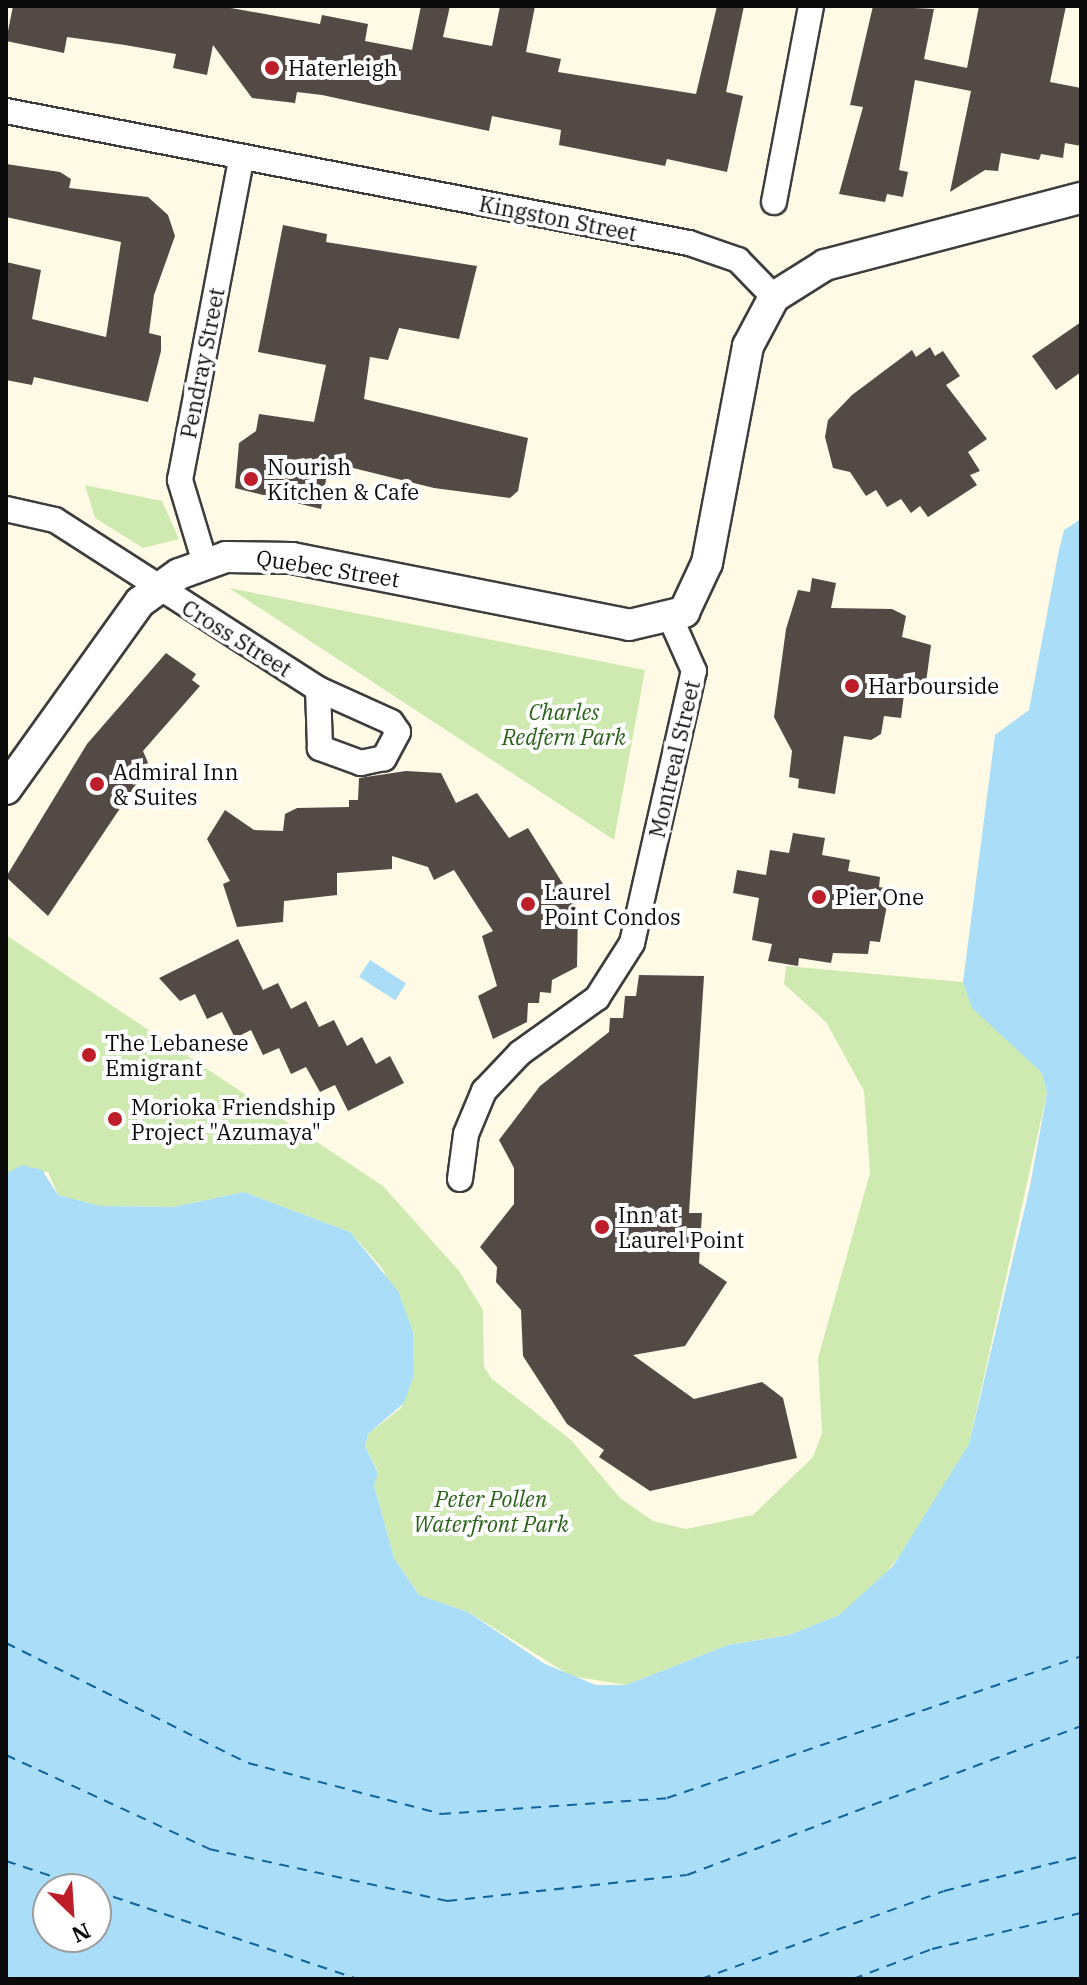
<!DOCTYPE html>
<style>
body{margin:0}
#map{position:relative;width:1087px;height:1985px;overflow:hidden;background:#fffae6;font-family:"IBM Plex Serif",serif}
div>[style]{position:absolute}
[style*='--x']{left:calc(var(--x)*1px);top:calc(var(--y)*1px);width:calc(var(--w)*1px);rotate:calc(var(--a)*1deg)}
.green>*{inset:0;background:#cfeab0}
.water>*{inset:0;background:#a9ddf8;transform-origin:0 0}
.ferry>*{height:2px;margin-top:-1px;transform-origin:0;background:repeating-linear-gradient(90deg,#10649e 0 10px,transparent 0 18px)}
.building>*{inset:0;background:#534a46}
.roads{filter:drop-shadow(2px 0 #3d3d3d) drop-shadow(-2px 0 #3d3d3d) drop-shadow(0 2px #3d3d3d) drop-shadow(0 -2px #3d3d3d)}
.minor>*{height:24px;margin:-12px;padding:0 12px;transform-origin:12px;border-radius:12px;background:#fff}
.tertiary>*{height:30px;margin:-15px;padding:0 15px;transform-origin:15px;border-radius:15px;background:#fff}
.dots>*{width:22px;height:22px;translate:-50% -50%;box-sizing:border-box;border:4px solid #fff;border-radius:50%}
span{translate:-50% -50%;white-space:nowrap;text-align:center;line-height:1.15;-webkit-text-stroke:8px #fff;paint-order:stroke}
.poi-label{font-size:22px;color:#0a0a0a}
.left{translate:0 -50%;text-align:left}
.street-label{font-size:22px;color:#0a0a0a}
.park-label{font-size:22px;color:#2a6219;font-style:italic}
.frame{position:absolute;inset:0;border:8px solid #0a0a0a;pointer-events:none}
.north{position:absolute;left:32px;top:1873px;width:80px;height:80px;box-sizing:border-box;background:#fff;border:2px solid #9d9d9d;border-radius:50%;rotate:155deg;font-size:22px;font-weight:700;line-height:32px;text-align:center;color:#0a0a0a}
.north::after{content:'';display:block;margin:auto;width:28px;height:36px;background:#be1e29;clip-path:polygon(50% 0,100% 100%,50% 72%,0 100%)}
</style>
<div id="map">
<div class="green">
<i style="clip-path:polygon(85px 485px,162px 501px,179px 539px,143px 548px,95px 518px)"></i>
<i style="clip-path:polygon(229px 588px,645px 670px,614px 840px)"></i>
<i style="clip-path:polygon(6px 935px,383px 1186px,459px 1271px,483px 1310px,484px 1367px,492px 1379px,571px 1440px,620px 1498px,653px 1521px,686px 1529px,753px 1515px,813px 1457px,822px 1433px,818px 1358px,870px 1173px,864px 1091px,826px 1022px,784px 984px,786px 966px,963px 982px,1042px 1073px,1047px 1093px,969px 1444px,931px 1516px,874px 1588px,839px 1615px,789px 1635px,728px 1645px,626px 1685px,571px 1676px,468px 1612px,419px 1595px,394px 1558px,374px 1485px,378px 1472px,365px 1446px,368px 1434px,401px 1408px,414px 1375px,413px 1332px,382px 1268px,350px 1232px,244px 1192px,173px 1207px,99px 1206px,58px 1195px,48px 1172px,6px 1174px)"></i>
</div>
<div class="water">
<i style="clip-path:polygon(evenodd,1081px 519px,1081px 1979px,6px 1979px,6px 1174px,22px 1165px,42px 1170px,58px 1195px,100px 1206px,173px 1207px,244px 1192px,350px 1232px,398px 1291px,413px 1332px,414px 1375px,404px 1403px,368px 1434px,365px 1446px,378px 1473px,374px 1485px,394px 1558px,419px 1595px,468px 1612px,545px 1664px,596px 1685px,626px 1685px,728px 1645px,789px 1635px,839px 1615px,893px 1566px,969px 1444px,1030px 1186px,1047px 1093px,1042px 1073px,972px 1008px,963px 982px,995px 735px,1029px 710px,1059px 550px,1064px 530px,1081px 519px,48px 1889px,96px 1889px,96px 1937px,48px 1937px,48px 1889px)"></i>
<i style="left:370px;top:960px;width:43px;height:20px;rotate:33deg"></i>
</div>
<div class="ferry">
<i style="--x:6;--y:1643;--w:270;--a:26.4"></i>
<i style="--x:248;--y:1763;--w:200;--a:14.8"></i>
<i style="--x:441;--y:1814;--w:227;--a:-4"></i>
<i style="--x:667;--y:1798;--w:438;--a:-18.9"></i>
<i style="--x:6;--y:1755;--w:224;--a:24.8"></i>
<i style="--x:209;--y:1849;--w:244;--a:12.3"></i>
<i style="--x:447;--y:1901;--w:241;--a:-6.2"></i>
<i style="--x:687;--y:1875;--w:421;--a:-20.7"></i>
<i style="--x:6;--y:1861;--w:89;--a:18.4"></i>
<i style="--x:96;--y:1891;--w:276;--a:18.6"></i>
<i style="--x:701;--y:1979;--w:258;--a:-19.9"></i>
<i style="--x:944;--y:1891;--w:141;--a:-14.3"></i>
<i style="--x:853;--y:1979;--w:85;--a:-20.8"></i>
<i style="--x:932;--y:1949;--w:153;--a:-13.6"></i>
</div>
<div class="building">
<i style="clip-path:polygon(13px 6px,220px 6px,320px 24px,322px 15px,368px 24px,365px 41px,412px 50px,421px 6px,450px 6px,443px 37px,492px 46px,500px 6px,535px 6px,526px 52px,561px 59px,558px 72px,696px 94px,717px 6px,744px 6px,726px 92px,743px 96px,727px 172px,667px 159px,665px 166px,559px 145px,561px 130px,492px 116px,489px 131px,322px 95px,297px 92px,295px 103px,252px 98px,213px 45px,207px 75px,173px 68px,176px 54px,125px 45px,67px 37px,64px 53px,6px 41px)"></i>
<i style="clip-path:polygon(873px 6px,934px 9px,924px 59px,967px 68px,979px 6px,1066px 6px,1050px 82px,1081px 88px,1081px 146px,1065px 143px,1063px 158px,1041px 154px,1039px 160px,1001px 153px,998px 171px,985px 170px,950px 192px,971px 91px,915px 80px,899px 170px,908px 172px,903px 197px,887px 194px,885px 202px,839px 194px,863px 107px,850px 105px)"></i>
<i style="clip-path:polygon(6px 164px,60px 172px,71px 179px,69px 188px,148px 197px,168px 215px,175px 236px,154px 295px,149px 333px,161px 336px,161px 351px,148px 402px,34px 377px,32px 385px,6px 380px,6px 262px,41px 270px,32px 319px,106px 337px,121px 242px,6px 217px)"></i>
<i style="clip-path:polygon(283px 225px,327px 234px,326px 242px,477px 266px,459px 339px,399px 328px,388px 360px,370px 357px,364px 399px,528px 438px,518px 491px,510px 498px,434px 488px,329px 462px,321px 509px,235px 488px,239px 443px,256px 431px,259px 414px,314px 422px,326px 365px,258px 352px)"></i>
<i style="clip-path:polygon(1081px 322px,1081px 372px,1056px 390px,1032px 356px)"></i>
<i style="clip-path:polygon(930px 347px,935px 356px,943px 351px,960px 376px,946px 385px,987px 439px,968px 452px,980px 471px,970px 475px,977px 485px,928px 517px,920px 506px,911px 513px,901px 499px,887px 507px,876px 490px,866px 496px,850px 472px,833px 468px,825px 437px,828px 420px,852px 395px,912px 350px,916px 357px)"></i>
<i style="clip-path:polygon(812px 578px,836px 583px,831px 608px,892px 609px,906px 616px,902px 637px,931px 645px,925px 690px,905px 687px,901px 718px,884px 716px,881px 734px,871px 740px,844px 736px,835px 794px,798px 788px,799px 779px,789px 777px,792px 751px,774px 717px,786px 629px,798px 590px,810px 592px)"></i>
<i style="clip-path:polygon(166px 653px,196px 674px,192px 680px,200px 686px,143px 751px,149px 765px,48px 916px,6px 877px,87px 744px)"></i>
<i style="clip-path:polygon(406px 771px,441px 773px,456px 803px,477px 793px,509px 838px,528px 828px,578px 908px,577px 967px,552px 980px,551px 993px,540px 992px,539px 1003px,528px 1003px,527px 1022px,493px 1039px,478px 996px,497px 986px,482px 936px,493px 931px,454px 870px,434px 880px,428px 867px,392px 856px,392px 869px,337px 873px,337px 895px,284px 901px,283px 922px,237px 927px,223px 884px,230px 881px,207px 839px,225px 810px,254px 830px,283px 831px,285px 814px,297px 808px,349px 807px,349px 800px,358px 800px,359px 778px)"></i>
<i style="clip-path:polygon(793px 833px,825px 838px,822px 855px,850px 860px,848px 871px,880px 877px,879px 887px,890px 889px,880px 942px,870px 941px,868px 954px,833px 953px,831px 963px,799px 958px,798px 966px,768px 961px,772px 944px,752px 940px,759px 898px,733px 893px,737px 870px,766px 875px,770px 850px,789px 853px)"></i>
<i style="clip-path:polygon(238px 939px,263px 990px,278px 983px,291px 1009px,306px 1001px,319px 1027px,334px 1020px,347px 1046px,362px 1037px,376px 1064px,390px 1056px,404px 1083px,348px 1111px,335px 1085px,320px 1092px,306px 1067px,291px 1074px,279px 1048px,263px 1055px,251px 1030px,235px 1038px,222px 1012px,207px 1019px,195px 994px,180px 1001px,159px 978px)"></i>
<i style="clip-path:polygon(639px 975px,704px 976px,689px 1213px,702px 1213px,699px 1263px,727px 1282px,685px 1346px,633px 1355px,694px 1399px,762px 1382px,783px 1398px,797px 1458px,650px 1491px,599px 1457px,604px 1450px,567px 1424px,523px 1356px,521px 1310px,496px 1282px,497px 1267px,480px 1247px,514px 1204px,514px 1168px,499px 1140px,540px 1086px,609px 1032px,610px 1018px,623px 1018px,625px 996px,636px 996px)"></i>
</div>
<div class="roads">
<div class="minor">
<i style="--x:6;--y:111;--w:696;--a:10.94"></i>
<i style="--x:689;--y:243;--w:52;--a:19.1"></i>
<i style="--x:738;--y:260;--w:52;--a:45.8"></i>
<i style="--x:774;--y:202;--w:199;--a:-79.3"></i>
<i style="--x:6;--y:509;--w:50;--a:12.7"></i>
<i style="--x:55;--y:520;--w:313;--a:32.7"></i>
<i style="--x:318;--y:689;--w:80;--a:24.3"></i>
<i style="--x:391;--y:722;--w:12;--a:55"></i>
<i style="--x:398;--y:732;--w:30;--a:118"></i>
<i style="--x:384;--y:758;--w:24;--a:168"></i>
<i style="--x:361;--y:763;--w:44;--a:-159.9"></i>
<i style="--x:320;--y:748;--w:59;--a:-91.9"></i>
<i style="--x:205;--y:563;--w:87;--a:-106.8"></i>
<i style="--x:180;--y:480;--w:327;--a:-79.2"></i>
<i style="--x:460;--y:1179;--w:45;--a:-82.4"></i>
<i style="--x:466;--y:1134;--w:47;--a:-67.3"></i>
<i style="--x:484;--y:1091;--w:52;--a:-46.5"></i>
<i style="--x:520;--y:1053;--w:95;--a:-35.5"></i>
<i style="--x:597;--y:998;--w:65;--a:-57.5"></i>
<i style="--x:632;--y:943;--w:279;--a:-77.2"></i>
<i style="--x:694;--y:671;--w:57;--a:-113.9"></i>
</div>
<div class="tertiary">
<i style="--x:6;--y:789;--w:230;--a:-54.4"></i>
<i style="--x:140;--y:602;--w:48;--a:-35.7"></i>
<i style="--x:179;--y:574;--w:50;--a:-19.9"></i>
<i style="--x:226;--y:557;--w:66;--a:0.9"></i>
<i style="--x:292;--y:558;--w:344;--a:11.2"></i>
<i style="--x:629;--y:625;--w:57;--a:-13.3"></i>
<i style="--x:684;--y:612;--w:54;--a:-64.9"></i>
<i style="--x:707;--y:563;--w:221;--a:-79.3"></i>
<i style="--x:748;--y:346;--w:55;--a:-62"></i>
<i style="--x:774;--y:297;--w:60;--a:-32.1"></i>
<i style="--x:825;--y:265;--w:265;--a:-14.7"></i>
</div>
</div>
<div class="dots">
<i style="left:272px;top:68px;background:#be1e29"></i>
<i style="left:251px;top:479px;background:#be1e29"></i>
<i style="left:852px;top:686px;background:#be1e29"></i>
<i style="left:97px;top:784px;background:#be1e29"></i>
<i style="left:819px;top:897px;background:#be1e29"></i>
<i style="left:528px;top:904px;background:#be1e29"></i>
<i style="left:89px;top:1055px;background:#be1e29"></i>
<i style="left:115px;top:1119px;background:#be1e29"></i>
<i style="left:602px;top:1227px;background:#be1e29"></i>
</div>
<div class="poi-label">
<span class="left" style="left:288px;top:68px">Haterleigh</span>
<span class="left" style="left:267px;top:479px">Nourish<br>Kitchen &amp; Cafe</span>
<span class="left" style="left:868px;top:686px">Harbourside</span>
<span class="left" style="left:113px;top:784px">Admiral Inn<br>&amp; Suites</span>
<span class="left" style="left:544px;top:904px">Laurel<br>Point Condos</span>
<span class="left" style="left:835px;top:897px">Pier One</span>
<span class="left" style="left:105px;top:1055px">The Lebanese<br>Emigrant</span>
<span class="left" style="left:131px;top:1119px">Morioka Friendship<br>Project "Azumaya"</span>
<span class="left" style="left:618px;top:1227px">Inn at<br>Laurel Point</span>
</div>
<div class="street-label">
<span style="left:558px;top:218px;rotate:11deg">Kingston Street</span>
<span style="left:202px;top:363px;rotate:-79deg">Pendray Street</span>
<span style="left:328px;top:568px;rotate:9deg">Quebec Street</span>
<span style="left:237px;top:638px;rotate:32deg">Cross Street</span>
<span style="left:674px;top:759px;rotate:-77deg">Montreal Street</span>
</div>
<div class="park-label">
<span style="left:564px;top:724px">Charles<br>Redfern Park</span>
<span style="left:491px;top:1511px">Peter Pollen<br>Waterfront Park</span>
</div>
<div class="frame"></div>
<div class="north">N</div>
</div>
